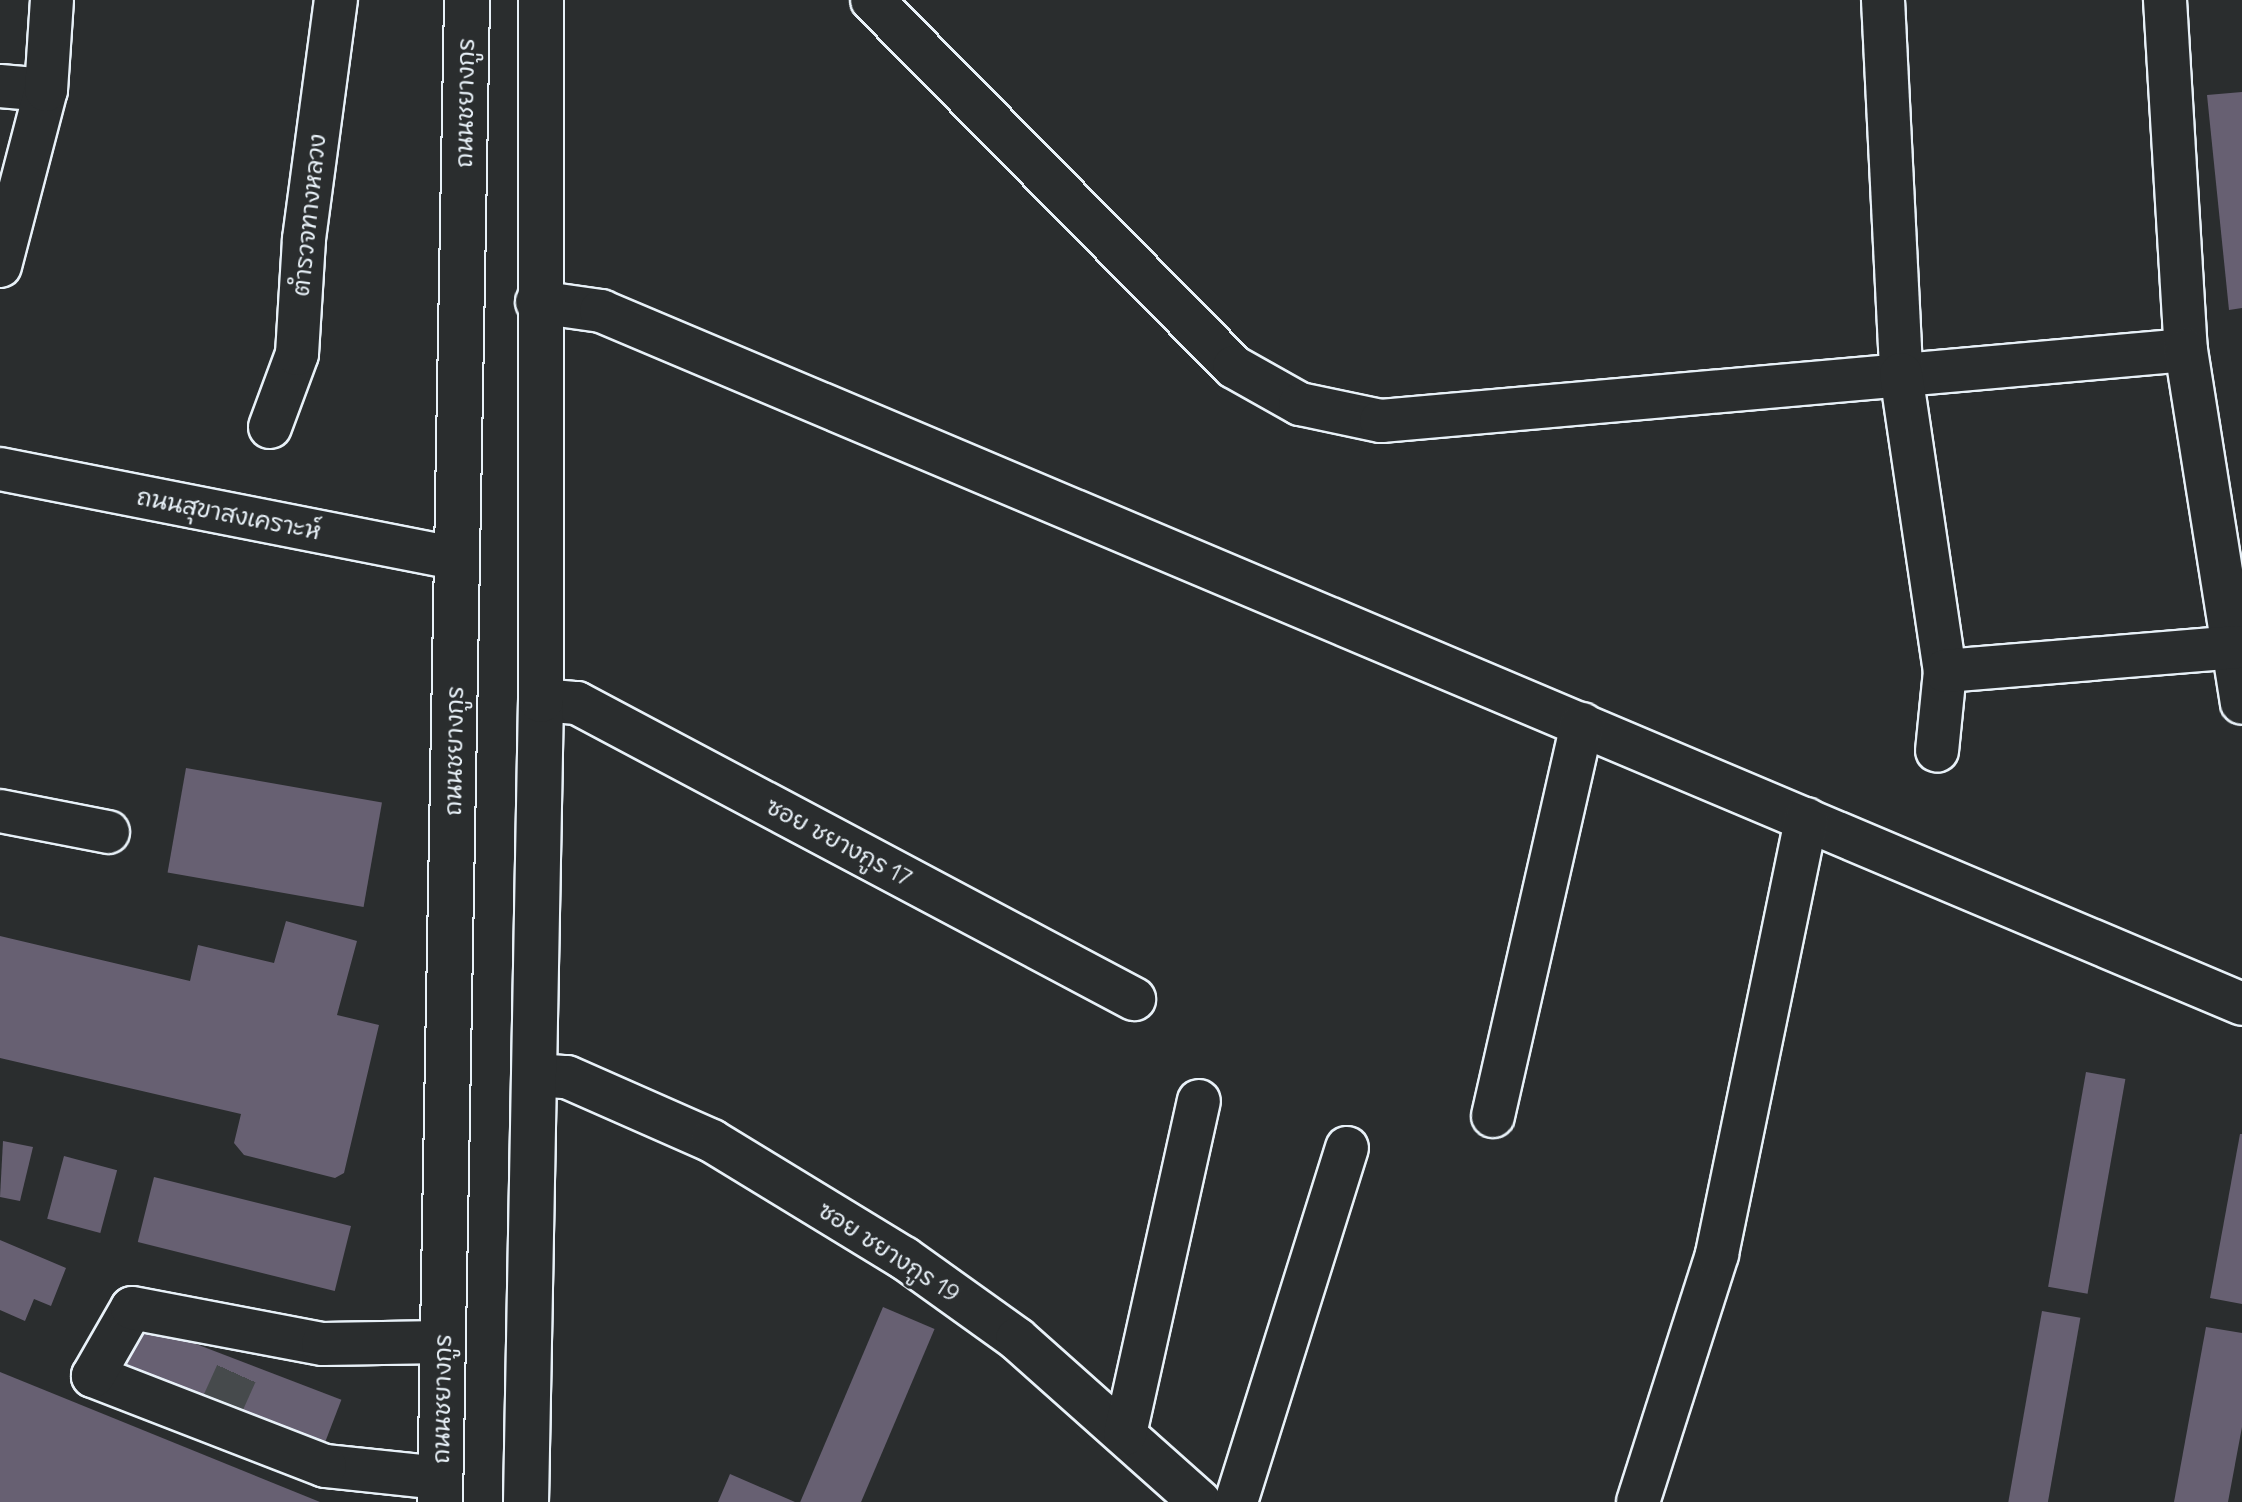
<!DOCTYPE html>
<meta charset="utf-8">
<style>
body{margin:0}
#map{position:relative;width:2242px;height:1502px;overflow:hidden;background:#2a2d2e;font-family:Delius,"Playpen Sans Thai",sans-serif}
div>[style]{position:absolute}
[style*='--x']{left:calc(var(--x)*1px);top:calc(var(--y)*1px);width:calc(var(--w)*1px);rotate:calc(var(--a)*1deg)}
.building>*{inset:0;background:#676072;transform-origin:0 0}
.minor-tunnel>*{height:42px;margin-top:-21px;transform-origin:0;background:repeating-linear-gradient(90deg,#464a4c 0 42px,transparent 0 63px)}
.roads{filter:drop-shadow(2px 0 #e8f1f8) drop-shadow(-2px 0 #e8f1f8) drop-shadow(0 2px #e8f1f8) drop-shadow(0 -2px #e8f1f8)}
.minor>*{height:42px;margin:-21px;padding:0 21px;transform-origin:21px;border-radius:21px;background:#2a2d2e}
.major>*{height:44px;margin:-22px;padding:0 22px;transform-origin:22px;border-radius:22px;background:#2a2d2e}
span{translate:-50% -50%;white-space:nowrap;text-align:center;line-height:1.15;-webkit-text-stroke:6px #2a2d2e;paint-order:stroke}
.street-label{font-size:24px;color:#e8f1f8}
</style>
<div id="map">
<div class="building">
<i style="clip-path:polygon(2242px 92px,2242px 308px,2229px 310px,2207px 95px)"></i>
<i style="left:186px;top:768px;width:199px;height:106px;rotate:10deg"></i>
<i style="clip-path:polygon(286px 921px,357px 941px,337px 1015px,379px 1025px,344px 1173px,335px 1178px,244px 1155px,234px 1143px,241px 1114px,0 1058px,0 936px,190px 981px,198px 945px,274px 963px)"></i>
<i style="left:2086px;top:1072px;width:40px;height:218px;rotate:10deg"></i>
<i style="clip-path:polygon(2240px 1134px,2242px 1134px,2242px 1304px,2210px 1298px)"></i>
<i style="clip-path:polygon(3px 1141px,33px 1147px,20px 1201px,0 1197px)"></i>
<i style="left:64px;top:1156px;width:55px;height:65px;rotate:15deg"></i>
<i style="left:154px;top:1177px;width:203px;height:67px;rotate:14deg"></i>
<i style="clip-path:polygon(0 1240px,66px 1268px,51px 1306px,34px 1299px,25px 1321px,0 1310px)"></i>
<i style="left:883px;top:1307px;width:56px;height:213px;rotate:23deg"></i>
<i style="left:2042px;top:1311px;width:39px;height:194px;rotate:10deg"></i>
<i style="left:136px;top:1321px;width:220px;height:53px;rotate:21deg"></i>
<i style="clip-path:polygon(2206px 1327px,2242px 1333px,2242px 1427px,2228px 1502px,2174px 1502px)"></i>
<i style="clip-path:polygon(0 1372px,320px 1502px,0 1502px)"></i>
<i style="clip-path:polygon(730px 1474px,795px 1502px,718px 1502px)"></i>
</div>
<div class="minor-tunnel">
<i style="--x:219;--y:1412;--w:56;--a:-65.7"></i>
</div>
<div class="roads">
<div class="minor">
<i style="--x:872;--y:0;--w:515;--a:45.39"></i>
<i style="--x:1234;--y:367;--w:76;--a:29.3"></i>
<i style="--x:1300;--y:404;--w:83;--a:11.9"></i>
<i style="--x:1381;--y:421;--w:808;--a:-5.04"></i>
<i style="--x:1883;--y:0;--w:374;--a:87.2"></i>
<i style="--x:1901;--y:374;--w:300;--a:81.6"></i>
<i style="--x:1945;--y:671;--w:80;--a:95.7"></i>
<i style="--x:2165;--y:0;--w:351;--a:86.6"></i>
<i style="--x:2186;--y:350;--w:357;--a:81"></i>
<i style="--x:0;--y:86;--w:46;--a:5"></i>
<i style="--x:0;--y:266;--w:182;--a:-75.4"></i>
<i style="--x:46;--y:90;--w:90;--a:-86.2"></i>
<i style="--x:537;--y:302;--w:65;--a:8"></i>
<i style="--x:601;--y:311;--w:1781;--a:22.89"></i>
<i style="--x:270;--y:427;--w:78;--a:-69.7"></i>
<i style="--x:297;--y:354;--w:115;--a:-86.5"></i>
<i style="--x:304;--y:239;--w:241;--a:-82.4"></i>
<i style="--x:0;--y:469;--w:466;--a:11.1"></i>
<i style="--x:1945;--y:671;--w:293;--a:-4.7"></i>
<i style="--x:541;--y:700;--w:36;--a:5"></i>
<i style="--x:577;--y:703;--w:631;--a:27.99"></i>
<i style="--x:0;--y:811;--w:110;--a:11"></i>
<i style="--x:535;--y:1075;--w:32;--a:4"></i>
<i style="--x:567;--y:1077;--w:158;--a:23.8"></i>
<i style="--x:712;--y:1141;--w:225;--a:31.4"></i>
<i style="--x:904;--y:1258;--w:139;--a:35.6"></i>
<i style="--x:1017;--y:1339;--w:245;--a:41.7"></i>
<i style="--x:1493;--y:1116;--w:402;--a:-77.2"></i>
<i style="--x:1125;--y:1434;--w:341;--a:-77.5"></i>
<i style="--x:440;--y:1478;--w:116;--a:-174"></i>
<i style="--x:325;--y:1466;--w:249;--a:-158.8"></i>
<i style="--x:93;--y:1376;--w:78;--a:-60.2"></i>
<i style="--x:132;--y:1308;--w:194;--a:10.7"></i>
<i style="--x:323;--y:1344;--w:119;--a:-1"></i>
<i style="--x:1236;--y:1502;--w:371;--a:-72.6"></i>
<i style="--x:1638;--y:1502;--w:260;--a:-72.3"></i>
<i style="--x:1717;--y:1254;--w:444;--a:-78.4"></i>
</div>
<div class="major">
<i style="--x:440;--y:1502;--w:1502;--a:-88.97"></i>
<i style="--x:526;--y:1502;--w:802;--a:-88.93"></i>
<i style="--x:541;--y:700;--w:700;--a:-90"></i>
</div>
</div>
<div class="street-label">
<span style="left:465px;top:103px;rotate:-89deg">ถนนชยางกูร</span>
<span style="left:309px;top:215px;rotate:-84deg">ตำรวจทางหลวง</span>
<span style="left:229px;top:514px;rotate:11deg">ถนนสุขาสงเคราะห์</span>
<span style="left:454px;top:751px;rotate:-89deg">ถนนชยางกูร</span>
<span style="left:839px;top:842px;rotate:28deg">ซอย ชยางกูร 17</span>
<span style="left:889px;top:1252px;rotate:33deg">ซอย ชยางกูร 19</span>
<span style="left:442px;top:1399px;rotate:-89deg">ถนนชยางกูร</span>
</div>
</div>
